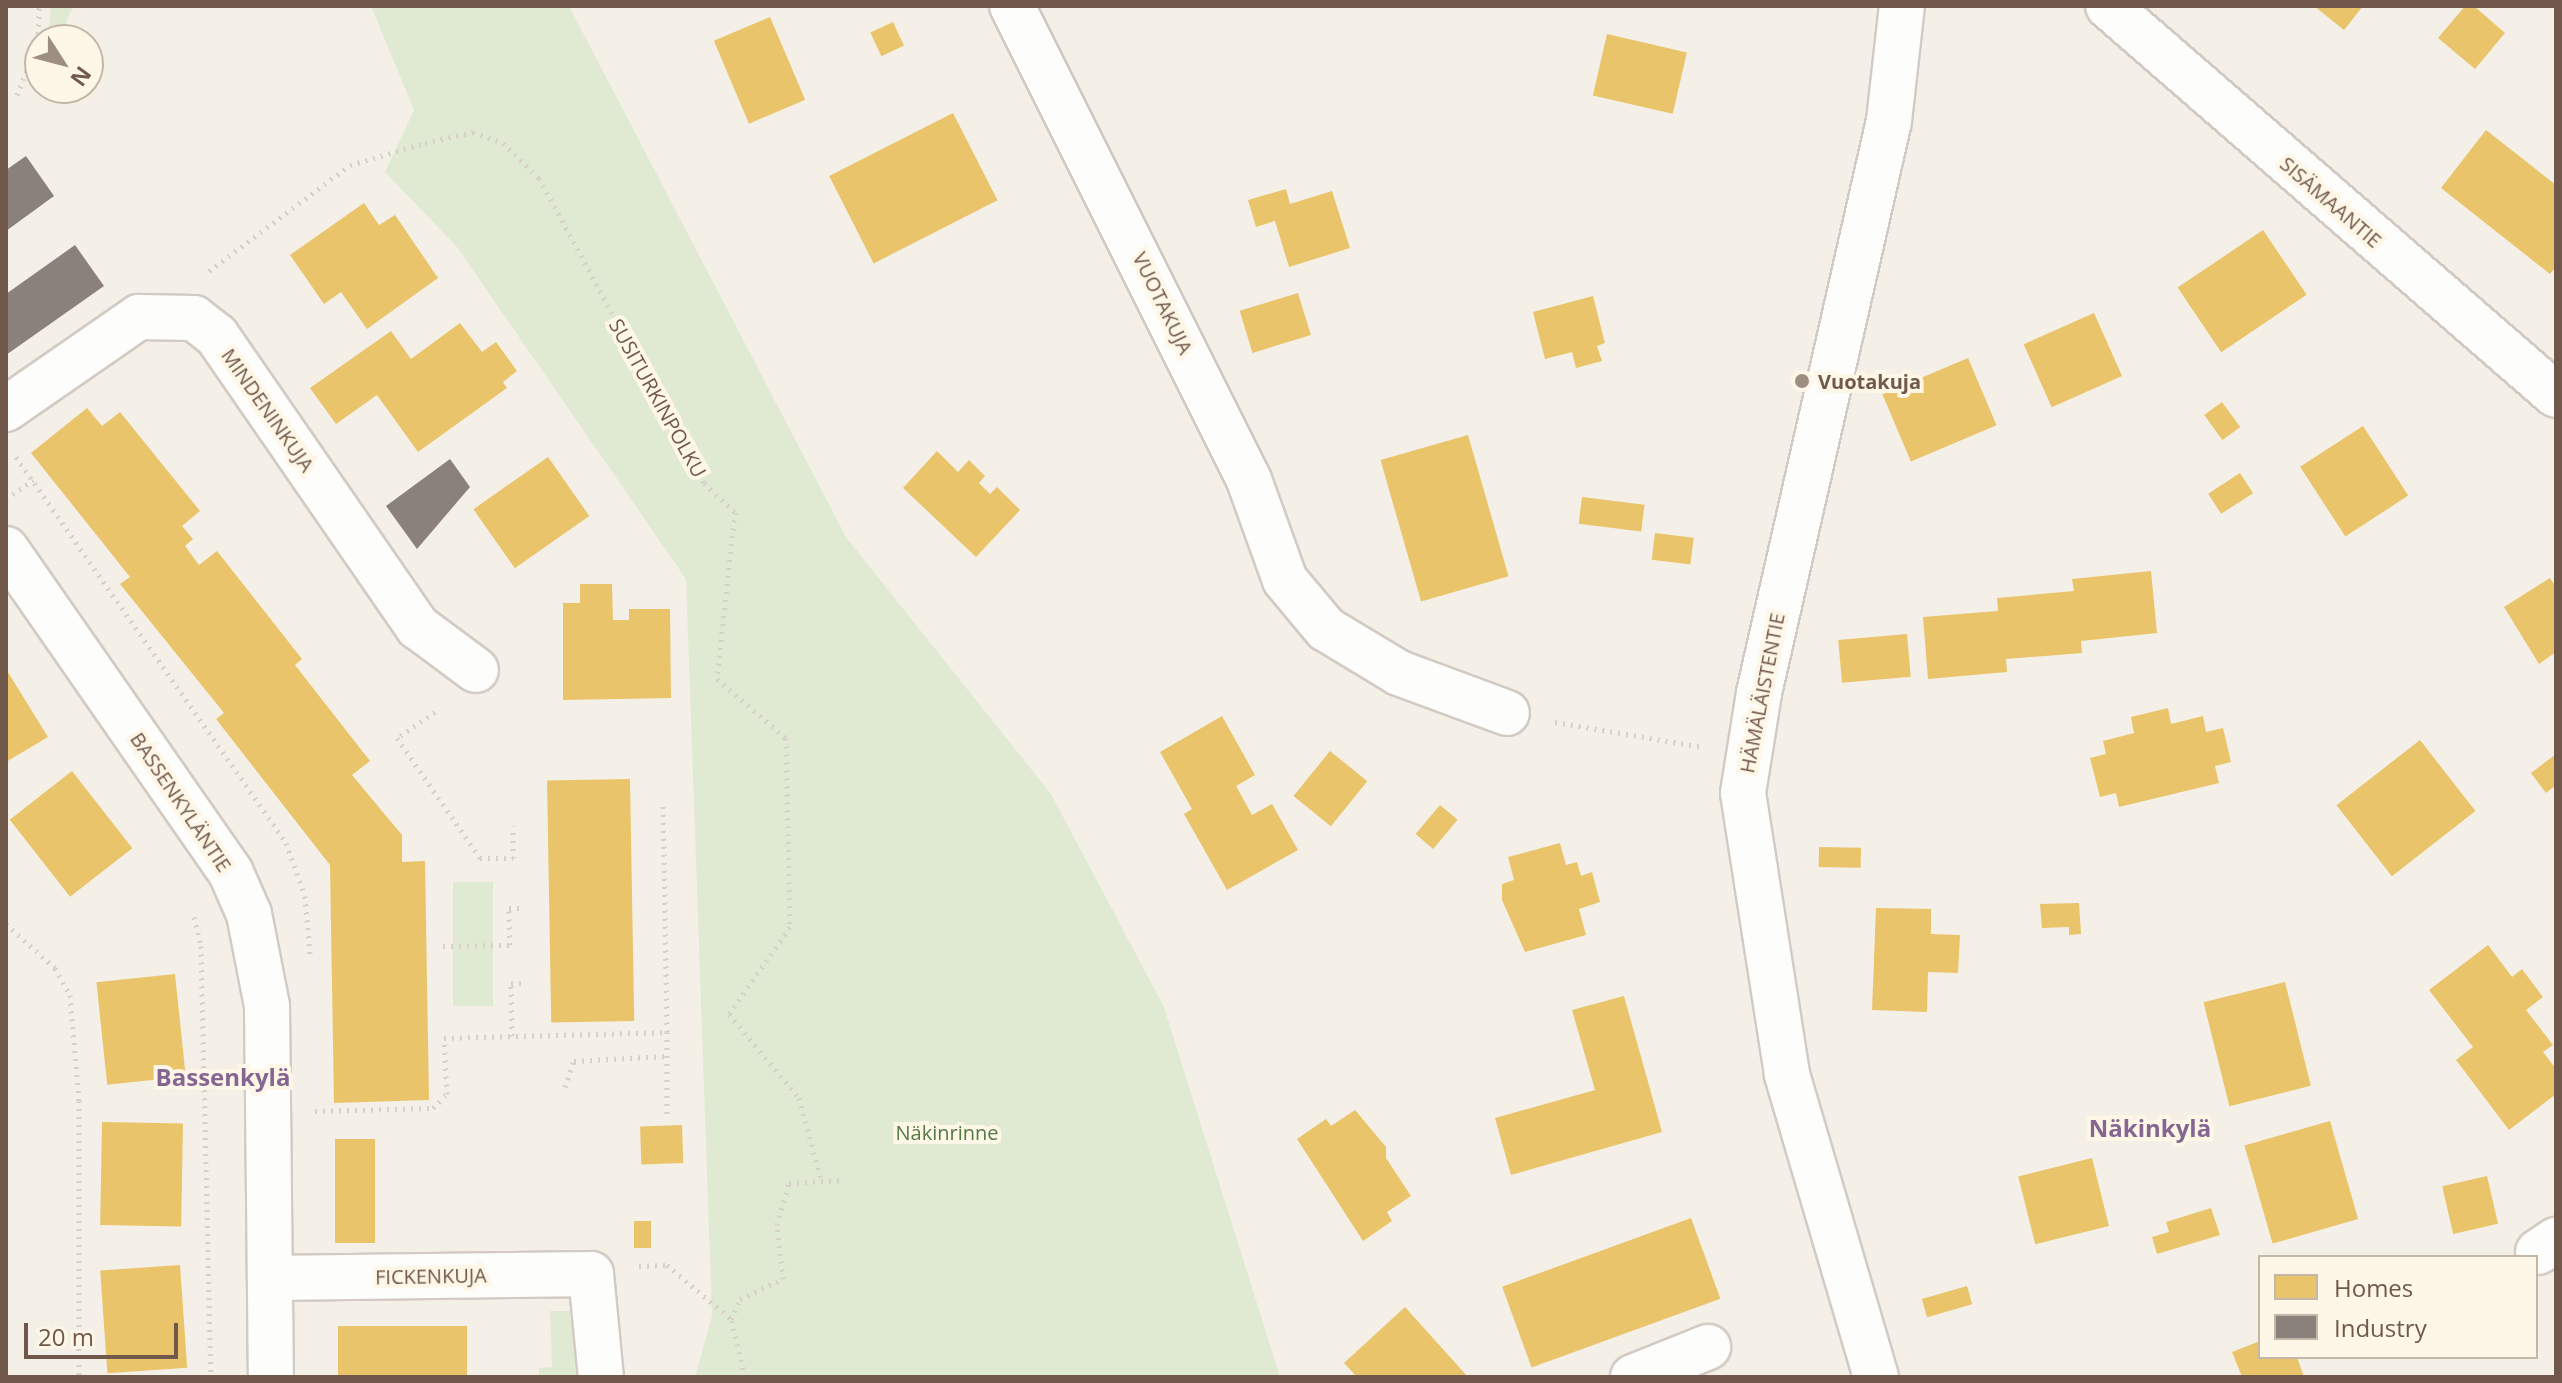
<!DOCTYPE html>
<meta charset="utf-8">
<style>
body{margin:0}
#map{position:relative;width:2562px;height:1383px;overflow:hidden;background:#f4f0e7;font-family:"Open Sans",sans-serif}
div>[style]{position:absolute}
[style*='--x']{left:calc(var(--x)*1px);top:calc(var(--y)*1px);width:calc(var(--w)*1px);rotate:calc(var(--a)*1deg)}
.green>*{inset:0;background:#e0ead2;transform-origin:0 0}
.homes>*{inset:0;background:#e9c46a;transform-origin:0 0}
.industry>*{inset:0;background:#8a817c}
.path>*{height:5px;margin-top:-2.5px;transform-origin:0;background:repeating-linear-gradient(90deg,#d6cfca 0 2px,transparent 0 8px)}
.roads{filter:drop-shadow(2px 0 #d3cbc3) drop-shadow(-2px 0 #d3cbc3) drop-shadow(0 2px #d3cbc3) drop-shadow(0 -2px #d3cbc3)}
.minor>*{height:44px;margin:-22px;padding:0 22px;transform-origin:22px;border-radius:22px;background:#fdfdfb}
.dots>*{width:22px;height:22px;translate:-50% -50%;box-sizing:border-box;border:4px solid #fef6e7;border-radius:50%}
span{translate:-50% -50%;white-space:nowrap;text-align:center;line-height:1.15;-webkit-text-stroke:8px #fef6e7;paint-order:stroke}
.street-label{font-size:20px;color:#70594a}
.poi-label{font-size:20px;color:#70594a;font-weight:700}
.left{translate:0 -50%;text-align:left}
.park-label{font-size:20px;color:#547a46}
.quarter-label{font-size:24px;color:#856693;font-weight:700}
.frame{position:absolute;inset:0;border:8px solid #70594a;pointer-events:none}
.legend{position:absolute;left:2258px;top:1255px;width:280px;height:104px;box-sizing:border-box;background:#fef6e7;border:2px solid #c5b7a8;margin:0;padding:10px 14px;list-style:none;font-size:24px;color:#70594a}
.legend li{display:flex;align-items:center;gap:16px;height:40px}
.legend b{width:40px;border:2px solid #c5b7a8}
.north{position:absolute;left:24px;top:24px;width:80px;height:80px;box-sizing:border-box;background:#fef6e7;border:2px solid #c5b7a8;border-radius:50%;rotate:126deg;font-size:22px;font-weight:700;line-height:32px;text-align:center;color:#70594a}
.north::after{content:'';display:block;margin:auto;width:28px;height:36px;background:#9e8e81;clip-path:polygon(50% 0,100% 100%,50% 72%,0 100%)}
.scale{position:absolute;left:24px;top:1323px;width:154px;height:36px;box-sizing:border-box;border:4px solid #70594a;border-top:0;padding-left:10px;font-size:24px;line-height:28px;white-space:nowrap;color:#70594a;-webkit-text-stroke:6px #fef6e7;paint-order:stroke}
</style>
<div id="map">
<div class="green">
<i style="clip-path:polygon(51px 6px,74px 6px,66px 20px,69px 40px,48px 40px)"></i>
<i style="clip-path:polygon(371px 6px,569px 6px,846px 537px,1051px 794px,1164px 1007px,1280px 1377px,695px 1377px,712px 1316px,686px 579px,457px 247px,385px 172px,414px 110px)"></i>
<i style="left:453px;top:882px;width:40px;height:124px"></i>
<i style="clip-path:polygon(550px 1311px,577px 1311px,584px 1377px,539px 1377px,539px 1368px,552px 1367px)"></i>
</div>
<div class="homes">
<i style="clip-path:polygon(2314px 6px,2363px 6px,2344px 30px)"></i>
<i style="clip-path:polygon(2465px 6px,2474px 6px,2505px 33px,2475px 69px,2438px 38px)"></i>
<i style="left:770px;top:17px;width:90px;height:61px;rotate:67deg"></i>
<i style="left:893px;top:22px;width:26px;height:25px;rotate:65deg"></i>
<i style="left:1607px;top:34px;width:82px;height:63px;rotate:13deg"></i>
<i style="left:953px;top:113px;width:98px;height:139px;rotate:63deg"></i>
<i style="clip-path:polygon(2486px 130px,2556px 185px,2556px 267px,2550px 274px,2441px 188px)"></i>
<i style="clip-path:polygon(1286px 189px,1290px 204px,1332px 191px,1350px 248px,1289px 267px,1275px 221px,1256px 227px,1248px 200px)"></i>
<i style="clip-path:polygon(364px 203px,379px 225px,395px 215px,438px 278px,367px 329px,341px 292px,324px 304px,290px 255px)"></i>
<i style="left:2263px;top:230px;width:78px;height:103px;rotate:56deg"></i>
<i style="left:1298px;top:293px;width:44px;height:61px;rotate:73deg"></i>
<i style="clip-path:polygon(1593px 296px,1605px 343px,1597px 346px,1602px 361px,1576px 368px,1572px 352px,1545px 359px,1533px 312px)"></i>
<i style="left:2094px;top:313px;width:69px;height:77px;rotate:66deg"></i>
<i style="clip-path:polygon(460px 323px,482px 352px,496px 342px,517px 371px,503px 382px,507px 388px,418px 452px,377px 395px,336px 424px,310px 388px,391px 331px,411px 359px)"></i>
<i style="left:1968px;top:358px;width:73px;height:93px;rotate:67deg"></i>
<i style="left:2222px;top:402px;width:31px;height:22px;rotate:54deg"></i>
<i style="clip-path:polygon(87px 408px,102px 426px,120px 412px,200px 511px,182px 526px,193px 539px,185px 546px,199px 565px,217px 551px,302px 659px,295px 665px,370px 761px,352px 775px,402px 835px,402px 862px,425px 861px,429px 1100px,334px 1103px,330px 865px,216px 719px,224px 713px,120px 584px,130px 577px,31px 453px)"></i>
<i style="left:2363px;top:426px;width:83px;height:75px;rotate:57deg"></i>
<i style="left:1468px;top:435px;width:147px;height:91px;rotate:74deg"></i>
<i style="clip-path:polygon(937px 451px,958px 472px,969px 460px,985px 476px,979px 483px,990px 494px,997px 487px,1020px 510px,976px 557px,903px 488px)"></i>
<i style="left:548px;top:457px;width:72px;height:91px;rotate:55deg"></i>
<i style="left:2240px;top:473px;width:24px;height:38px;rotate:57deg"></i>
<i style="left:1582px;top:497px;width:63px;height:27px;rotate:7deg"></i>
<i style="left:1655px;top:533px;width:39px;height:27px;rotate:7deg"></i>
<i style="clip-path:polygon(2151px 571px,2157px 633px,2081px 641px,2082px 653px,2006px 659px,2007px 672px,1928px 679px,1923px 617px,1998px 611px,1997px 598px,2074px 591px,2072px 579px)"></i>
<i style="clip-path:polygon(2550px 578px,2556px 587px,2556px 652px,2539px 664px,2504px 607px)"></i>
<i style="clip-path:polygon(580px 584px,612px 584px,613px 620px,629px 620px,629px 609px,670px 609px,671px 698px,563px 700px,563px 603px,580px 603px)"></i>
<i style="left:1907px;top:634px;width:43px;height:69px;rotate:85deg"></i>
<i style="clip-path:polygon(6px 669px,48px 737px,6px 762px)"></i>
<i style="clip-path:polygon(2168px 708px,2171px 724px,2203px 716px,2206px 732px,2223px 728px,2231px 762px,2215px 766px,2219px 783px,2119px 807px,2116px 793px,2100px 797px,2090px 758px,2106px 754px,2103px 741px,2134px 733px,2131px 717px)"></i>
<i style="clip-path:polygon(1222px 716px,1255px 775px,1236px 786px,1252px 815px,1272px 804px,1298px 850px,1227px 890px,1184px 814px,1192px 809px,1160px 752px)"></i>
<i style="left:2420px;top:740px;width:90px;height:106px;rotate:52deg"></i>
<i style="left:1330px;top:751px;width:48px;height:58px;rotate:39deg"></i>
<i style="clip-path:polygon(2556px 754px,2556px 785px,2546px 793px,2531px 773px)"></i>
<i style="left:72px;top:771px;width:98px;height:79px;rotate:52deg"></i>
<i style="left:630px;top:779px;width:242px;height:83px;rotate:89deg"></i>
<i style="left:1440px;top:805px;width:23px;height:38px;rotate:40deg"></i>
<i style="clip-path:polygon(1560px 843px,1566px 865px,1577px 862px,1581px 876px,1592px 872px,1600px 902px,1579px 909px,1586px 935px,1525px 952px,1502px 900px,1502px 884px,1514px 880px,1508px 857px)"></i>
<i style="left:1819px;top:847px;width:42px;height:20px;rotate:1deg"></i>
<i style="clip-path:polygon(2079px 903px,2081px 934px,2069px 935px,2069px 927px,2042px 928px,2040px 904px)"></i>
<i style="clip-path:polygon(1876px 908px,1931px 909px,1931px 934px,1960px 935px,1958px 973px,1928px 972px,1927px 1012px,1872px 1010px)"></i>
<i style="clip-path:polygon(2488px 945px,2512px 977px,2522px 969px,2543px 997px,2526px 1010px,2553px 1045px,2543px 1052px,2556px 1069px,2556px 1094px,2509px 1130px,2456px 1060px,2473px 1047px,2429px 990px)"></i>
<i style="left:175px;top:974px;width:103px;height:79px;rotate:84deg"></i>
<i style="left:2285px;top:982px;width:107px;height:84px;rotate:76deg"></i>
<i style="clip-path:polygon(1624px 996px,1662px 1132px,1511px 1175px,1495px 1118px,1595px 1090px,1572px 1010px)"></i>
<i style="clip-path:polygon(1355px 1110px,1386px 1147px,1386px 1158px,1411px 1196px,1387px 1212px,1392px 1221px,1363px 1241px,1297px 1139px,1326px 1119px,1331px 1126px)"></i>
<i style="left:2330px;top:1121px;width:102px;height:89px;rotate:74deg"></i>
<i style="left:102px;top:1122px;width:81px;height:103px;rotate:1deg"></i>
<i style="left:682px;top:1125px;width:38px;height:42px;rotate:88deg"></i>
<i style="left:335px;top:1139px;width:40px;height:104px"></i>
<i style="left:2092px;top:1158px;width:70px;height:76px;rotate:76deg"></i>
<i style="left:2487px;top:1176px;width:49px;height:46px;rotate:77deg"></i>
<i style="clip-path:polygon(2211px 1208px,2220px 1235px,2157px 1254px,2152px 1237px,2169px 1232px,2166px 1222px)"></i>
<i style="left:1691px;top:1218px;width:86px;height:201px;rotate:70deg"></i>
<i style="left:634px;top:1221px;width:17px;height:27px"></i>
<i style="left:180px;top:1265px;width:103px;height:80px;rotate:86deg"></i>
<i style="left:1967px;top:1286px;width:19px;height:47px;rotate:74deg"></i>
<i style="clip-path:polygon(1405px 1307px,1468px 1377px,1357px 1377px,1344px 1363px)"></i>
<i style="left:467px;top:1326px;width:51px;height:129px;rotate:90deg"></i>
<i style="clip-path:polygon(2260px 1341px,2260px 1357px,2297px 1357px,2304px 1377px,2242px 1377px,2232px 1352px)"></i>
</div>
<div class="industry">
<i style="clip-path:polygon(26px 156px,54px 196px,6px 231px,6px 170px)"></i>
<i style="clip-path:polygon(75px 245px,104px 286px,6px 355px,6px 294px)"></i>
<i style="clip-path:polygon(450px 459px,470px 487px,417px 549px,386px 506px)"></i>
</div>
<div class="path">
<i style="--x:17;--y:95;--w:57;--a:-68.4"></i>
<i style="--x:38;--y:42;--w:36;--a:-88"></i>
<i style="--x:209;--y:271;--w:176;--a:-36.9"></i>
<i style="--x:350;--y:165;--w:78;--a:-16.3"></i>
<i style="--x:425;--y:143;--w:49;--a:-12.9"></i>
<i style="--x:473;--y:132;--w:32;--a:20"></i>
<i style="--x:503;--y:143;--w:50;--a:44.2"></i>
<i style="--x:539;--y:178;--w:347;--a:61.6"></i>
<i style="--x:704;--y:483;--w:42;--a:43.1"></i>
<i style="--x:735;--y:512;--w:168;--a:96.2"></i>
<i style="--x:717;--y:679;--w:91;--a:40.5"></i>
<i style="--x:786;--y:738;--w:189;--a:88.8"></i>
<i style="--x:790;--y:927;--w:106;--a:125"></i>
<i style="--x:729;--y:1014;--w:109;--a:50.2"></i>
<i style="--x:799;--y:1098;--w:84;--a:74.8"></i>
<i style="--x:16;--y:457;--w:471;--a:55"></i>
<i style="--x:286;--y:843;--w:56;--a:70.3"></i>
<i style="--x:305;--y:896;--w:58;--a:85.1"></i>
<i style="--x:6;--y:499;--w:33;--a:-35"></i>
<i style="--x:435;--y:712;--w:46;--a:145.6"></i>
<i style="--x:397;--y:738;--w:146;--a:55.3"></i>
<i style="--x:480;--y:858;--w:33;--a:0"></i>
<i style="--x:513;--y:858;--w:32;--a:-90"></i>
<i style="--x:1555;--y:722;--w:150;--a:9.6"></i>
<i style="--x:194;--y:917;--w:30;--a:76"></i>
<i style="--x:201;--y:946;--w:431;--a:88.7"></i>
<i style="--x:6;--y:924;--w:66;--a:41.9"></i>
<i style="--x:55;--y:968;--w:31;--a:61"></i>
<i style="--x:70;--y:995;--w:106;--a:85.1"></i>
<i style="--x:79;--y:1101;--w:276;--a:90"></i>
<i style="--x:443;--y:946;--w:67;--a:-0.9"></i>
<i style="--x:510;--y:945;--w:37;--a:-92"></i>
<i style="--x:509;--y:908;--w:16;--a:0"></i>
<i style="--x:667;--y:1032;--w:84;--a:90"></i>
<i style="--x:512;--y:1036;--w:53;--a:-91.1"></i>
<i style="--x:511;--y:983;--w:15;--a:0"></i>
<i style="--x:565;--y:1087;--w:28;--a:-71"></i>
<i style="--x:574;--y:1061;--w:93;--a:-3.1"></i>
<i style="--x:315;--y:1111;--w:118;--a:-1.5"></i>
<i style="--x:433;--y:1108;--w:20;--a:-45"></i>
<i style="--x:447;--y:1094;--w:56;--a:-93.1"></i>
<i style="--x:444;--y:1038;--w:223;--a:-1.5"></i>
<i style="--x:667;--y:1032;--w:231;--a:-91"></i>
<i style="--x:639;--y:1266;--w:28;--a:-2"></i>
<i style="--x:667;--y:1265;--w:84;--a:40.2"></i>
<i style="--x:745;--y:1377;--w:60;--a:-103.6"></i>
<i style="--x:731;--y:1319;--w:22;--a:-66"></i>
<i style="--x:740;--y:1299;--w:47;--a:-24.9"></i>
<i style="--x:783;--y:1279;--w:54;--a:-96.3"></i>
<i style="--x:777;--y:1225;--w:44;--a:-74.1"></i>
<i style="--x:789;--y:1183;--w:54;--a:-3.2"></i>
</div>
<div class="roads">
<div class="minor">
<i style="--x:1012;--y:6;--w:530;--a:63.43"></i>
<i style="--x:1249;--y:480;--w:106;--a:70.2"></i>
<i style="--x:1285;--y:580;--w:64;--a:50.1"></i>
<i style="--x:1326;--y:629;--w:85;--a:31.1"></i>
<i style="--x:1399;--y:673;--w:115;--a:20.3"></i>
<i style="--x:2108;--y:6;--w:593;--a:40.97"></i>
<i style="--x:6;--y:409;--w:162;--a:-34.7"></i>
<i style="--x:139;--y:317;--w:55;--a:1"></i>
<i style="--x:194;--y:318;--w:29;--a:38"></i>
<i style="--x:217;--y:336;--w:354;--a:55.4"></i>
<i style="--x:418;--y:627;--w:72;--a:36.6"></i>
<i style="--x:6;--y:549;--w:394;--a:55.2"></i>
<i style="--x:231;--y:873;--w:45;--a:66.3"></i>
<i style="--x:249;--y:914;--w:94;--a:78.9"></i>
<i style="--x:267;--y:1006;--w:371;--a:89.4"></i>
<i style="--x:2538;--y:1252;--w:22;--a:-34"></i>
<i style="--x:270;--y:1278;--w:321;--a:-0.7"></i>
<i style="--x:591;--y:1274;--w:103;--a:84.5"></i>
<i style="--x:1633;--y:1377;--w:81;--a:-21.8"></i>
<i style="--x:1876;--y:1377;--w:316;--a:-106.4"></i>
<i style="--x:1787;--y:1074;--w:284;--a:-98.9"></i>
<i style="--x:1743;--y:793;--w:101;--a:-80.9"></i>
<i style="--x:1759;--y:693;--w:587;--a:-77.2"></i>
<i style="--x:1889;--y:121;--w:116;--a:-83.6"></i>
</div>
</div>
<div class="dots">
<i style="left:1802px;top:381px;background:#9e8e81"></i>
</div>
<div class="street-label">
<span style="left:2331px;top:202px;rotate:41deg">SISÄMAANTIE</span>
<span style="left:1163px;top:303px;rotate:64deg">VUOTAKUJA</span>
<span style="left:658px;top:398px;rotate:61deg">SUSITURKINPOLKU</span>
<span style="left:268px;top:410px;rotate:55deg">MINDENINKUJA</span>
<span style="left:1762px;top:693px;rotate:-79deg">HÄMÄLÄISTENTIE</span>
<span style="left:181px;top:802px;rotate:56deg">BASSENKYLÄNTIE</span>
<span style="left:431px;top:1276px;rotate:-1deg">FICKENKUJA</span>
</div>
<div class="poi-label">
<span class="left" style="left:1818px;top:381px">Vuotakuja</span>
</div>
<div class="park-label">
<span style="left:947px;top:1132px">Näkinrinne</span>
</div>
<div class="quarter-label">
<span style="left:223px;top:1077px">Bassenkylä</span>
<span style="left:2150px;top:1128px">Näkinkylä</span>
</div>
<div class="frame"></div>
<ul class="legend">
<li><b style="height:22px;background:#e9c46a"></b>Homes</li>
<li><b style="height:22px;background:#8a817c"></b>Industry</li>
</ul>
<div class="north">N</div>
<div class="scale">20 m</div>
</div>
